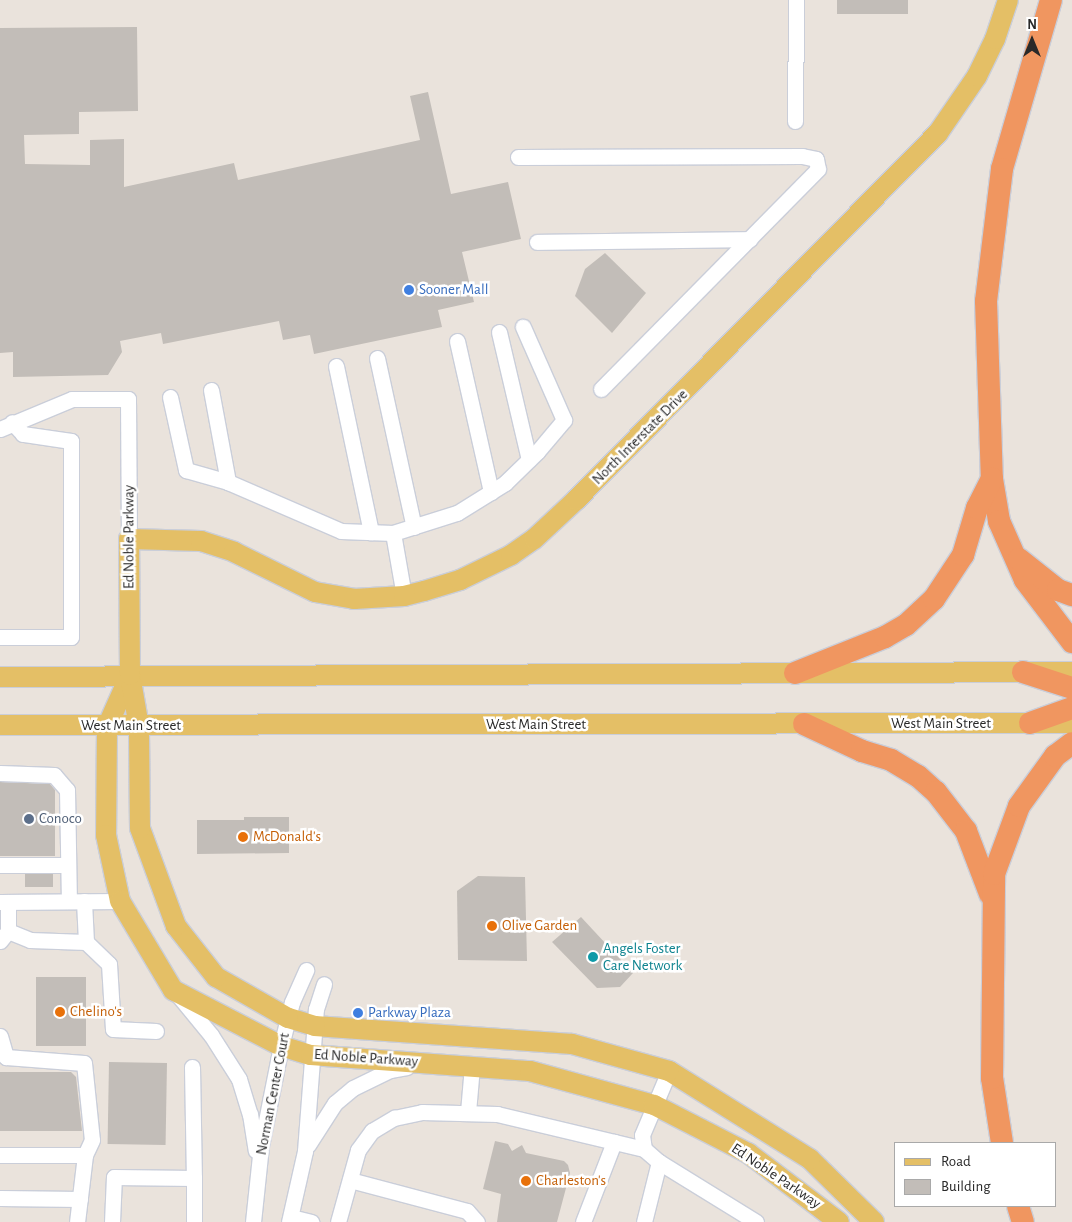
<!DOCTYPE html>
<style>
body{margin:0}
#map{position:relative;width:1072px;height:1222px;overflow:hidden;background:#eae3dc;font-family:"Alegreya Sans",sans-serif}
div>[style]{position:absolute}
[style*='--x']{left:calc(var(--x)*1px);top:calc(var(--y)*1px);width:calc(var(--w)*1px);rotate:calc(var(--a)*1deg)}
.building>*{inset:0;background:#c2bdb8;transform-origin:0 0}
.roads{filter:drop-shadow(1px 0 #caced9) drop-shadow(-1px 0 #caced9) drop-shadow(0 1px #caced9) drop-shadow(0 -1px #caced9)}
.minor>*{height:15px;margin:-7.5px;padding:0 7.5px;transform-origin:7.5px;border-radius:7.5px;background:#fff}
.major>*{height:20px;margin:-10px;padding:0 10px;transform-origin:10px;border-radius:10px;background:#e4bf66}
.highway>*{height:22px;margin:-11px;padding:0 11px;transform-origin:11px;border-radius:11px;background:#f09660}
.dots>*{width:14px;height:14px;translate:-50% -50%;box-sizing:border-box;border:2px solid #fff;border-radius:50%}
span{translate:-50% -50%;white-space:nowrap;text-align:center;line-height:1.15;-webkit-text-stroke:5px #fff;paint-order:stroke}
.shop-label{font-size:15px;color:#366cbe}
.left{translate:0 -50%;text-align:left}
.street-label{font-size:15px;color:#292929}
.service-label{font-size:15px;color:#4e5e75}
.food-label{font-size:15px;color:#c56008}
.culture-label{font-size:15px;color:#0d838f}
.legend{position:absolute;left:894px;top:1142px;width:162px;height:65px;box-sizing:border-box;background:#fff;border:1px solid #a9a9a9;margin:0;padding:6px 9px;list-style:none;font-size:15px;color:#292929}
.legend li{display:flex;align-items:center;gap:10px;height:25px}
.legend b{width:25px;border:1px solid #a9a9a9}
.north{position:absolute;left:1007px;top:15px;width:50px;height:50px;-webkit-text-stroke:4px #fff;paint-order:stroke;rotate:0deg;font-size:14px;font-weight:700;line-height:20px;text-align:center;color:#292929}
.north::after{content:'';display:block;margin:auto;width:18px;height:22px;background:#292929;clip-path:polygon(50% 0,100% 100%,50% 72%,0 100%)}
</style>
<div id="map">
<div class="building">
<i style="left:837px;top:0;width:71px;height:14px"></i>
<i style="clip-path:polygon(137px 27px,138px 111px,79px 112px,79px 134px,24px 135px,25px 164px,90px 165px,90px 140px,124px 139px,124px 187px,234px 163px,238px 180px,420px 140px,410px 96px,428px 92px,451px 194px,508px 182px,521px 239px,462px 252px,474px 302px,438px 310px,442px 327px,314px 354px,310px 335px,283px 340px,279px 321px,163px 344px,161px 333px,120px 341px,122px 352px,108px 375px,13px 377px,13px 352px,0 353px,0 28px)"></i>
<i style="clip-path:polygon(605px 253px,646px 293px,612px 333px,575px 296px,585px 269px)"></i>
<i style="clip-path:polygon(0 782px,50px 784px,55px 790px,55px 856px,0 856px)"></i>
<i style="clip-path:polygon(244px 817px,289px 817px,289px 853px,197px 854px,197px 820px,244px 820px)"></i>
<i style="left:25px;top:874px;width:28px;height:13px"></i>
<i style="clip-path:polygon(478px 876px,525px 877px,527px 961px,458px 960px,457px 891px)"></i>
<i style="clip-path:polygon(581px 917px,633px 973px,620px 987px,597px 988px,552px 942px)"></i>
<i style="left:36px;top:977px;width:50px;height:69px"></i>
<i style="left:109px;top:1062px;width:58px;height:82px;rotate:1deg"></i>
<i style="clip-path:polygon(0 1072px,71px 1072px,76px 1077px,82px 1131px,0 1131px)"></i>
<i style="clip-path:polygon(495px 1141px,508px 1144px,512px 1151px,522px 1145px,526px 1153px,564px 1161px,568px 1165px,570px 1173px,557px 1222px,497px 1222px,501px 1194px,483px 1189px)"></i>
</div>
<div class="roads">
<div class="minor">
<i style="--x:795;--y:121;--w:121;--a:-89.5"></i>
<i style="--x:518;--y:157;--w:284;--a:-0.2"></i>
<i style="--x:802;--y:156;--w:14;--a:12"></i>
<i style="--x:816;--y:159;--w:10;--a:79"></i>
<i style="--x:818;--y:169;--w:309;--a:134.6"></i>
<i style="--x:537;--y:242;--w:213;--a:-0.8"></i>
<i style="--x:499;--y:332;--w:131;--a:76.8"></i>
<i style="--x:457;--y:341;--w:155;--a:77.3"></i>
<i style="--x:377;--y:358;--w:173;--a:77.7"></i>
<i style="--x:336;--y:366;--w:170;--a:78.1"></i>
<i style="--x:211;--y:390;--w:94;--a:79.5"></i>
<i style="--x:170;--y:397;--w:75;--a:77.6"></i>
<i style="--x:186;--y:470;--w:44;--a:15.9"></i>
<i style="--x:228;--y:482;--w:123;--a:23.4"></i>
<i style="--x:341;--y:531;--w:52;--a:2.2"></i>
<i style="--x:393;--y:533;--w:64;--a:80.1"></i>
<i style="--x:0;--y:429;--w:78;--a:-22.6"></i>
<i style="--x:72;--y:399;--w:56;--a:0"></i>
<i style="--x:128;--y:399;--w:140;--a:89.6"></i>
<i style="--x:393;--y:533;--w:67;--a:-17.4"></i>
<i style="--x:457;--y:513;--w:57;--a:-32"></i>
<i style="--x:505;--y:483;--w:45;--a:-44.1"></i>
<i style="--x:537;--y:452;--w:42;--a:-49.8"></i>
<i style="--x:564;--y:420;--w:102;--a:-113.8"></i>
<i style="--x:0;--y:637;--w:71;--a:0"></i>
<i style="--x:71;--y:637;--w:196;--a:-90"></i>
<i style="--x:71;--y:441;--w:49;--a:-171.7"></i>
<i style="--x:23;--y:434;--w:16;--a:-133"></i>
<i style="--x:0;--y:773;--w:54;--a:2.1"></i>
<i style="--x:54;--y:775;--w:20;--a:49"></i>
<i style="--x:67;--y:790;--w:111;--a:89"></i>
<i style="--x:0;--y:865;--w:68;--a:0"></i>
<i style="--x:0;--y:902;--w:120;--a:-0.5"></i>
<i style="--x:8;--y:931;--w:24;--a:22"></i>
<i style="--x:30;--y:940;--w:56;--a:2"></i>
<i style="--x:86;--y:942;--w:41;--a:-92.8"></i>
<i style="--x:0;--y:941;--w:13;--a:-51"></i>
<i style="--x:8;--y:931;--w:29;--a:-90"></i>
<i style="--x:86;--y:942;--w:32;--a:44"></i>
<i style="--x:109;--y:964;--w:65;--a:86.5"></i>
<i style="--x:113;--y:1029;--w:43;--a:2.7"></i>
<i style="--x:178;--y:995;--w:52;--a:50.5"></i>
<i style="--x:211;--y:1035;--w:52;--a:57.5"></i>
<i style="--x:239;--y:1079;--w:37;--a:73"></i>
<i style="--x:250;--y:1114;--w:37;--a:81"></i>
<i style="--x:0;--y:1036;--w:22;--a:74"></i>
<i style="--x:6;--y:1057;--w:78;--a:4.4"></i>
<i style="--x:84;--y:1063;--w:77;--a:84.1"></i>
<i style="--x:92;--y:1140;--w:17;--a:115"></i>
<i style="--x:192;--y:1067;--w:111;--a:89"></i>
<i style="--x:669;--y:1071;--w:69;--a:112.9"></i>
<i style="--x:642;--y:1135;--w:14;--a:82"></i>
<i style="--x:644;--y:1149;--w:20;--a:41"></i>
<i style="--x:659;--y:1162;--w:114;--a:31.7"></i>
<i style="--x:468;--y:1112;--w:46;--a:-85"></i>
<i style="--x:308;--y:1145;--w:50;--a:-57.3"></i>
<i style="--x:335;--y:1103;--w:23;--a:-40"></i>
<i style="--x:353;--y:1088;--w:41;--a:-25.9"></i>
<i style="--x:390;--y:1070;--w:17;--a:-10"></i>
<i style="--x:0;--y:1155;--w:85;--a:0"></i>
<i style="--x:85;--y:1155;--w:67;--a:96.8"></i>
<i style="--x:350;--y:1180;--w:121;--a:14.8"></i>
<i style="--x:467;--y:1211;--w:15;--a:48"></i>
<i style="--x:0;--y:1198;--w:80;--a:0.7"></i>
<i style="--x:291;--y:1217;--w:21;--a:14"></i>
<i style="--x:112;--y:1222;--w:45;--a:-87.5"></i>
<i style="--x:114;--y:1177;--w:80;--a:0.7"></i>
<i style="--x:194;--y:1178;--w:44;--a:90"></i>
<i style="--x:253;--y:1222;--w:76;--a:-84"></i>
<i style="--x:261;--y:1146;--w:102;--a:-78.7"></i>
<i style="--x:281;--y:1046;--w:45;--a:-76"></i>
<i style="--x:292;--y:1002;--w:35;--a:-66"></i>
<i style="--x:289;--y:1222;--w:73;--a:-77.3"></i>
<i style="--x:305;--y:1151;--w:142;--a:-85.6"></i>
<i style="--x:316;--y:1009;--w:26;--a:-72"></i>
<i style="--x:338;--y:1222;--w:75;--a:-74.5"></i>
<i style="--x:358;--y:1150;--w:24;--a:-54"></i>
<i style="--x:372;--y:1131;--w:26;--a:-31"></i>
<i style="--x:394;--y:1118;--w:29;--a:-12"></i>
<i style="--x:422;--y:1112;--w:75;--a:1.5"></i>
<i style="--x:497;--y:1114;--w:151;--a:13.4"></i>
<i style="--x:583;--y:1222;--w:86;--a:-68.8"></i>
<i style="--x:644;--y:1222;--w:62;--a:-76"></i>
</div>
<div class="major">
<i style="--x:130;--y:675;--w:57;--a:113.9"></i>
<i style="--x:107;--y:727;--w:108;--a:90.5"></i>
<i style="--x:106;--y:835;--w:67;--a:78"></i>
<i style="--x:120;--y:901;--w:104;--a:59.2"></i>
<i style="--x:173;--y:990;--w:122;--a:27.4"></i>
<i style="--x:281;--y:1046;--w:31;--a:17"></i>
<i style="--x:311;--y:1055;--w:220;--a:4.2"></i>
<i style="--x:530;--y:1071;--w:129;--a:15.3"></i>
<i style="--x:654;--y:1105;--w:106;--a:27.1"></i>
<i style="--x:748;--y:1153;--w:114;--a:37.2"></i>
<i style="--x:0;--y:677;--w:1072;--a:-0.27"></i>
<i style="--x:0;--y:725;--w:1072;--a:-0.11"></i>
<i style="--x:874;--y:1222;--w:90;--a:-135.5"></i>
<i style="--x:810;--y:1159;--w:166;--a:-148"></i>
<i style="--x:669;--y:1071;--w:101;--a:-164.4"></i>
<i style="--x:572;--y:1044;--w:258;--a:-176"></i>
<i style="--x:315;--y:1026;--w:28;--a:-163"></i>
<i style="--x:288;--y:1018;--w:83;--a:-150.3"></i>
<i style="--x:216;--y:977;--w:65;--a:-128.1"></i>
<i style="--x:176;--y:926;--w:104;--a:-110.2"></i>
<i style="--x:140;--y:828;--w:101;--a:-90.6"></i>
<i style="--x:139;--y:727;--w:53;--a:-99.8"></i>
<i style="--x:130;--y:675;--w:136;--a:-90.4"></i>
<i style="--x:129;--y:539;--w:72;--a:1.6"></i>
<i style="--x:201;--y:541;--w:35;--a:18"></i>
<i style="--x:234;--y:552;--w:90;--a:26.3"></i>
<i style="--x:315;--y:592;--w:40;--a:10"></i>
<i style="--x:354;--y:599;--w:50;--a:-3.4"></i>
<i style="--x:404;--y:596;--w:21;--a:-14"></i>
<i style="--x:424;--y:591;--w:38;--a:-17"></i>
<i style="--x:460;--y:580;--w:57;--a:-26.1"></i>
<i style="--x:511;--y:555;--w:28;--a:-35"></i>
<i style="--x:534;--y:539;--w:57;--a:-42.9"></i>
<i style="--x:576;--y:500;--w:515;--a:-45.39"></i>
<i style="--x:938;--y:133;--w:69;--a:-55.6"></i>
<i style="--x:977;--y:76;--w:41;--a:-64.1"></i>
<i style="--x:995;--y:39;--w:41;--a:-71.6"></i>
</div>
<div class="highway">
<i style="--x:1051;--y:0;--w:176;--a:106.2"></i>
<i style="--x:1002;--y:169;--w:133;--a:96.9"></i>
<i style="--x:986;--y:301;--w:178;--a:88.1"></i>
<i style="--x:992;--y:479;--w:43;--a:80.5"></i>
<i style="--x:999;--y:521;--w:64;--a:66.2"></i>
<i style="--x:1025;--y:580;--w:78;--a:52.8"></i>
<i style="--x:1019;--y:559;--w:50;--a:38.5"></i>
<i style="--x:1058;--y:590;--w:15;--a:20"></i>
<i style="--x:1023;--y:672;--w:52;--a:18.1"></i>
<i style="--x:795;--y:673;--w:97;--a:-21.8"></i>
<i style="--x:885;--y:637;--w:24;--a:-30"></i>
<i style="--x:906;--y:625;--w:38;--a:-43"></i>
<i style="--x:934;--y:599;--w:53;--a:-56.6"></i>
<i style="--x:963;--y:555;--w:49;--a:-73.4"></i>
<i style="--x:977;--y:508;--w:33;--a:-63"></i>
<i style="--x:1030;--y:723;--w:45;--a:-19.7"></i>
<i style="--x:804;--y:724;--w:64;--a:25"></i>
<i style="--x:862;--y:751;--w:30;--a:17"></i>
<i style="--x:891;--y:760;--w:31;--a:31"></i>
<i style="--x:918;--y:776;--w:24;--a:42"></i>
<i style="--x:936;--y:792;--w:49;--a:52.4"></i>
<i style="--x:966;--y:831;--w:67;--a:69.1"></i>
<i style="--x:1002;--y:1143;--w:66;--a:-98.7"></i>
<i style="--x:992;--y:1078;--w:204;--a:-89.4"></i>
<i style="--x:994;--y:874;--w:72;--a:-69.8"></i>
<i style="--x:1019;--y:806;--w:62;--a:-54.2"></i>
<i style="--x:1055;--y:756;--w:21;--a:-37"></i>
<i style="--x:1018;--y:1206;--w:17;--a:73"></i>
</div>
</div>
<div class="dots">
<i style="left:409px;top:290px;background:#3f7fe0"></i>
<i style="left:29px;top:819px;background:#5c6f8a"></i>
<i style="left:243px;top:837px;background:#e8710a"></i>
<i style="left:492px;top:926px;background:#e8710a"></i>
<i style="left:593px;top:957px;background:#0f9aa8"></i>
<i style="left:60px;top:1012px;background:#e8710a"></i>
<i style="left:358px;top:1013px;background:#3f7fe0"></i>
<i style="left:526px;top:1181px;background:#e8710a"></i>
</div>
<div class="shop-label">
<span class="left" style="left:419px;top:290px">Sooner Mall</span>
<span class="left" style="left:368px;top:1013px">Parkway Plaza</span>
</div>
<div class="street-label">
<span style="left:640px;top:437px;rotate:-45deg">North Interstate Drive</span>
<span style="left:129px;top:537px;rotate:-90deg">Ed Noble Parkway</span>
<span style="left:941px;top:724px">West Main Street</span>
<span style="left:536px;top:725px">West Main Street</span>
<span style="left:131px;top:726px">West Main Street</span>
<span style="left:366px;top:1058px;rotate:4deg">Ed Noble Parkway</span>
<span style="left:273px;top:1094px;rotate:-79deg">Norman Center Court</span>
<span style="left:776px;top:1176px;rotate:34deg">Ed Noble Parkway</span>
</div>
<div class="service-label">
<span class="left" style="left:39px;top:819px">Conoco</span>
</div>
<div class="food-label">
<span class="left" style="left:253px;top:837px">McDonald's</span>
<span class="left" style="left:502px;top:926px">Olive Garden</span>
<span class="left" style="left:70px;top:1012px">Chelino's</span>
<span class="left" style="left:536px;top:1181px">Charleston's</span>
</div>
<div class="culture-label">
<span class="left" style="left:603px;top:957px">Angels Foster<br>Care Network</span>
</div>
<ul class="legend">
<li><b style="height:6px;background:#e4bf66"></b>Road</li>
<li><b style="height:14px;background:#c2bdb8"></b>Building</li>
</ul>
<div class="north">N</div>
</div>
